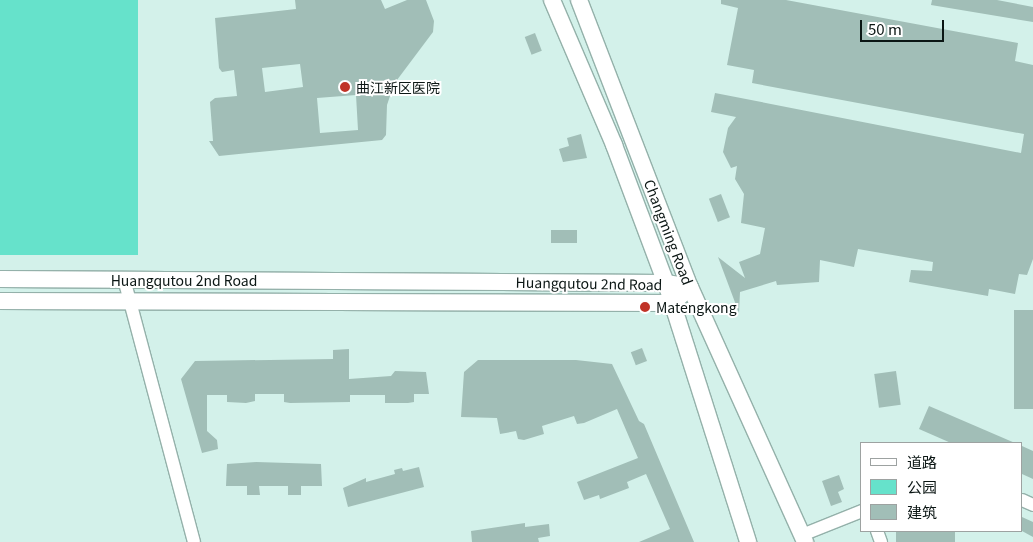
<!DOCTYPE html>
<meta charset="utf-8">
<style>
body{margin:0}
#map{position:relative;width:1033px;height:542px;overflow:hidden;background:#d3f1ea;font-family:Georgia,"Noto Sans SC",serif}
div>[style]{position:absolute}
[style*='--x']{left:calc(var(--x)*1px);top:calc(var(--y)*1px);width:calc(var(--w)*1px);rotate:calc(var(--a)*1deg)}
.green>*{inset:0;background:#66e2cb;transform-origin:0 0}
.building>*{inset:0;background:#a1beb7;transform-origin:0 0}
.roads{filter:drop-shadow(1px 0 #94b1aa) drop-shadow(-1px 0 #94b1aa) drop-shadow(0 1px #94b1aa) drop-shadow(0 -1px #94b1aa)}
.minor>*{height:12px;margin:-6px;padding:0 6px;transform-origin:6px;border-radius:6px;background:#fff}
.major>*{height:16px;margin:-8px;padding:0 8px;transform-origin:8px;border-radius:8px;background:#fff}
.dots>*{width:14px;height:14px;translate:-50% -50%;box-sizing:border-box;border:2px solid #fff;border-radius:50%}
span{translate:-50% -50%;white-space:nowrap;text-align:center;line-height:1.15;-webkit-text-stroke:4px #fff;paint-order:stroke}
.poi-label{font-size:14px;color:#0b1614}
.left{translate:0 -50%;text-align:left}
.street-label{font-size:14px;color:#0b1614}
.legend{position:absolute;left:860px;top:442px;width:162px;height:90px;box-sizing:border-box;background:#fff;border:1px solid #9da2a1;margin:0;padding:6px 9px;list-style:none;font-size:15px;color:#0b1614}
.legend li{display:flex;align-items:center;gap:10px;height:25px}
.legend b{width:25px;border:1px solid #9da2a1}
.scale{position:absolute;left:860px;top:20px;width:84px;height:22px;box-sizing:border-box;border:2px solid #0b1614;border-top:0;padding-left:6px;font-size:15px;line-height:18px;white-space:nowrap;color:#0b1614;-webkit-text-stroke:4px #fff;paint-order:stroke}
</style>
<div id="map">
<div class="green">
<i style="left:0;top:0;width:138px;height:255px"></i>
</div>
<div class="building">
<i style="clip-path:polygon(evenodd,295px 0,381px 0,385px 9px,407px 0,426px 0,434px 21px,433px 32px,394px 84px,387px 105px,386px 135px,382px 140px,219px 156px,209px 141px,213px 141px,210px 102px,215px 98px,237px 96px,234px 70px,222px 72px,219px 68px,215px 18px,296px 9px,295px 0,300px 64px,303px 87px,265px 92px,262px 68px,300px 64px,295px 0,356px 95px,358px 130px,320px 133px,317px 98px,356px 95px)"></i>
<i style="clip-path:polygon(721px 0,786px 0,1018px 43px,1015px 61px,1033px 65px,1033px 259px,1027px 275px,1019px 274px,1015px 294px,989px 289px,988px 296px,909px 282px,911px 270px,932px 271px,933px 262px,858px 249px,854px 267px,820px 260px,819px 282px,777px 285px,776px 281px,740px 292px,739px 313px,718px 257px,745px 278px,739px 262px,760px 254px,765px 228px,741px 223px,744px 194px,735px 179px,737px 166px,731px 168px,723px 152px,728px 128px,736px 117px,711px 112px,715px 93px,1021px 153px,1024px 134px,752px 83px,754px 70px,727px 65px,738px 8px,721px 4px)"></i>
<i style="clip-path:polygon(932px 0,997px 0,1033px 7px,1033px 22px,931px 5px)"></i>
<i style="left:535px;top:33px;width:19px;height:11px;rotate:69deg"></i>
<i style="clip-path:polygon(581px 134px,587px 158px,563px 162px,559px 149px,569px 146px,567px 138px)"></i>
<i style="left:721px;top:194px;width:25px;height:13px;rotate:69deg"></i>
<i style="left:551px;top:230px;width:26px;height:13px"></i>
<i style="left:1014px;top:310px;width:19px;height:99px"></i>
<i style="left:642px;top:348px;width:14px;height:12px;rotate:69deg"></i>
<i style="clip-path:polygon(349px 349px,349px 379px,391px 376px,395px 371px,426px 372px,429px 394px,414px 394px,414px 402px,408px 403px,385px 403px,385px 395px,350px 395px,350px 402px,290px 403px,284px 402px,284px 394px,255px 394px,255px 401px,246px 403px,227px 402px,227px 395px,207px 395px,207px 431px,217px 440px,218px 449px,202px 453px,181px 379px,195px 361px,333px 359px,333px 350px)"></i>
<i style="clip-path:polygon(478px 360px,576px 360px,612px 364px,639px 421px,644px 424px,694px 542px,639px 542px,670px 529px,646px 474px,627px 482px,629px 488px,600px 499px,599px 495px,584px 500px,577px 482px,638px 458px,617px 409px,584px 423px,577px 424px,574px 416px,542px 426px,544px 434px,524px 440px,518px 439px,516px 431px,500px 434px,497px 418px,461px 417px,464px 372px)"></i>
<i style="left:896px;top:371px;width:34px;height:22px;rotate:82deg"></i>
<i style="clip-path:polygon(929px 406px,1015px 443px,951px 443px,919px 429px)"></i>
<i style="clip-path:polygon(1022px 446px,1033px 451px,1033px 479px,1022px 474px)"></i>
<i style="clip-path:polygon(256px 462px,321px 464px,322px 486px,301px 486px,301px 495px,288px 495px,288px 486px,259px 486px,260px 495px,247px 495px,247px 486px,226px 486px,227px 464px)"></i>
<i style="clip-path:polygon(419px 467px,424px 487px,348px 507px,343px 488px,366px 478px,366px 482px,395px 474px,394px 470px,402px 468px,403px 471px)"></i>
<i style="clip-path:polygon(839px 475px,844px 489px,838px 492px,842px 502px,831px 506px,822px 481px)"></i>
<i style="clip-path:polygon(1022px 517px,1033px 522px,1033px 537px,1022px 531px)"></i>
<i style="clip-path:polygon(525px 523px,525px 527px,549px 524px,550px 536px,538px 538px,539px 542px,472px 542px,471px 531px)"></i>
<i style="left:896px;top:531px;width:59px;height:12px"></i>
</div>
<div class="roads">
<div class="minor">
<i style="--x:124;--y:279;--w:272;--a:75.1"></i>
<i style="--x:1022;--y:500;--w:12;--a:24"></i>
<i style="--x:877;--y:531;--w:12;--a:70"></i>
<i style="--x:802;--y:535;--w:65;--a:-21.8"></i>
</div>
<div class="major">
<i style="--x:552;--y:0;--w:158;--a:66.8"></i>
<i style="--x:614;--y:145;--w:147;--a:69.4"></i>
<i style="--x:666;--y:283;--w:272;--a:72.4"></i>
<i style="--x:579;--y:0;--w:308;--a:68.9"></i>
<i style="--x:690;--y:287;--w:280;--a:65.7"></i>
<i style="--x:0;--y:279;--w:666;--a:0.34"></i>
<i style="--x:666;--y:283;--w:24;--a:9"></i>
<i style="--x:0;--y:301;--w:673;--a:0.17"></i>
<i style="--x:673;--y:303;--w:23;--a:-43"></i>
</div>
</div>
<div class="dots">
<i style="left:345px;top:87px;background:#c03327"></i>
<i style="left:645px;top:307px;background:#c03327"></i>
</div>
<div class="poi-label">
<span class="left" style="left:356px;top:87px">曲江新区医院</span>
<span class="left" style="left:656px;top:307px">Matengkong</span>
</div>
<div class="street-label">
<span style="left:669px;top:232px;rotate:69deg">Changming Road</span>
<span style="left:184px;top:280px">Huangqutou 2nd Road</span>
<span style="left:589px;top:283px;rotate:1deg">Huangqutou 2nd Road</span>
</div>
<ul class="legend">
<li><b style="height:6px;background:#fff"></b>道路</li>
<li><b style="height:14px;background:#66e2cb"></b>公园</li>
<li><b style="height:14px;background:#a1beb7"></b>建筑</li>
</ul>
<div class="scale">50 m</div>
</div>
